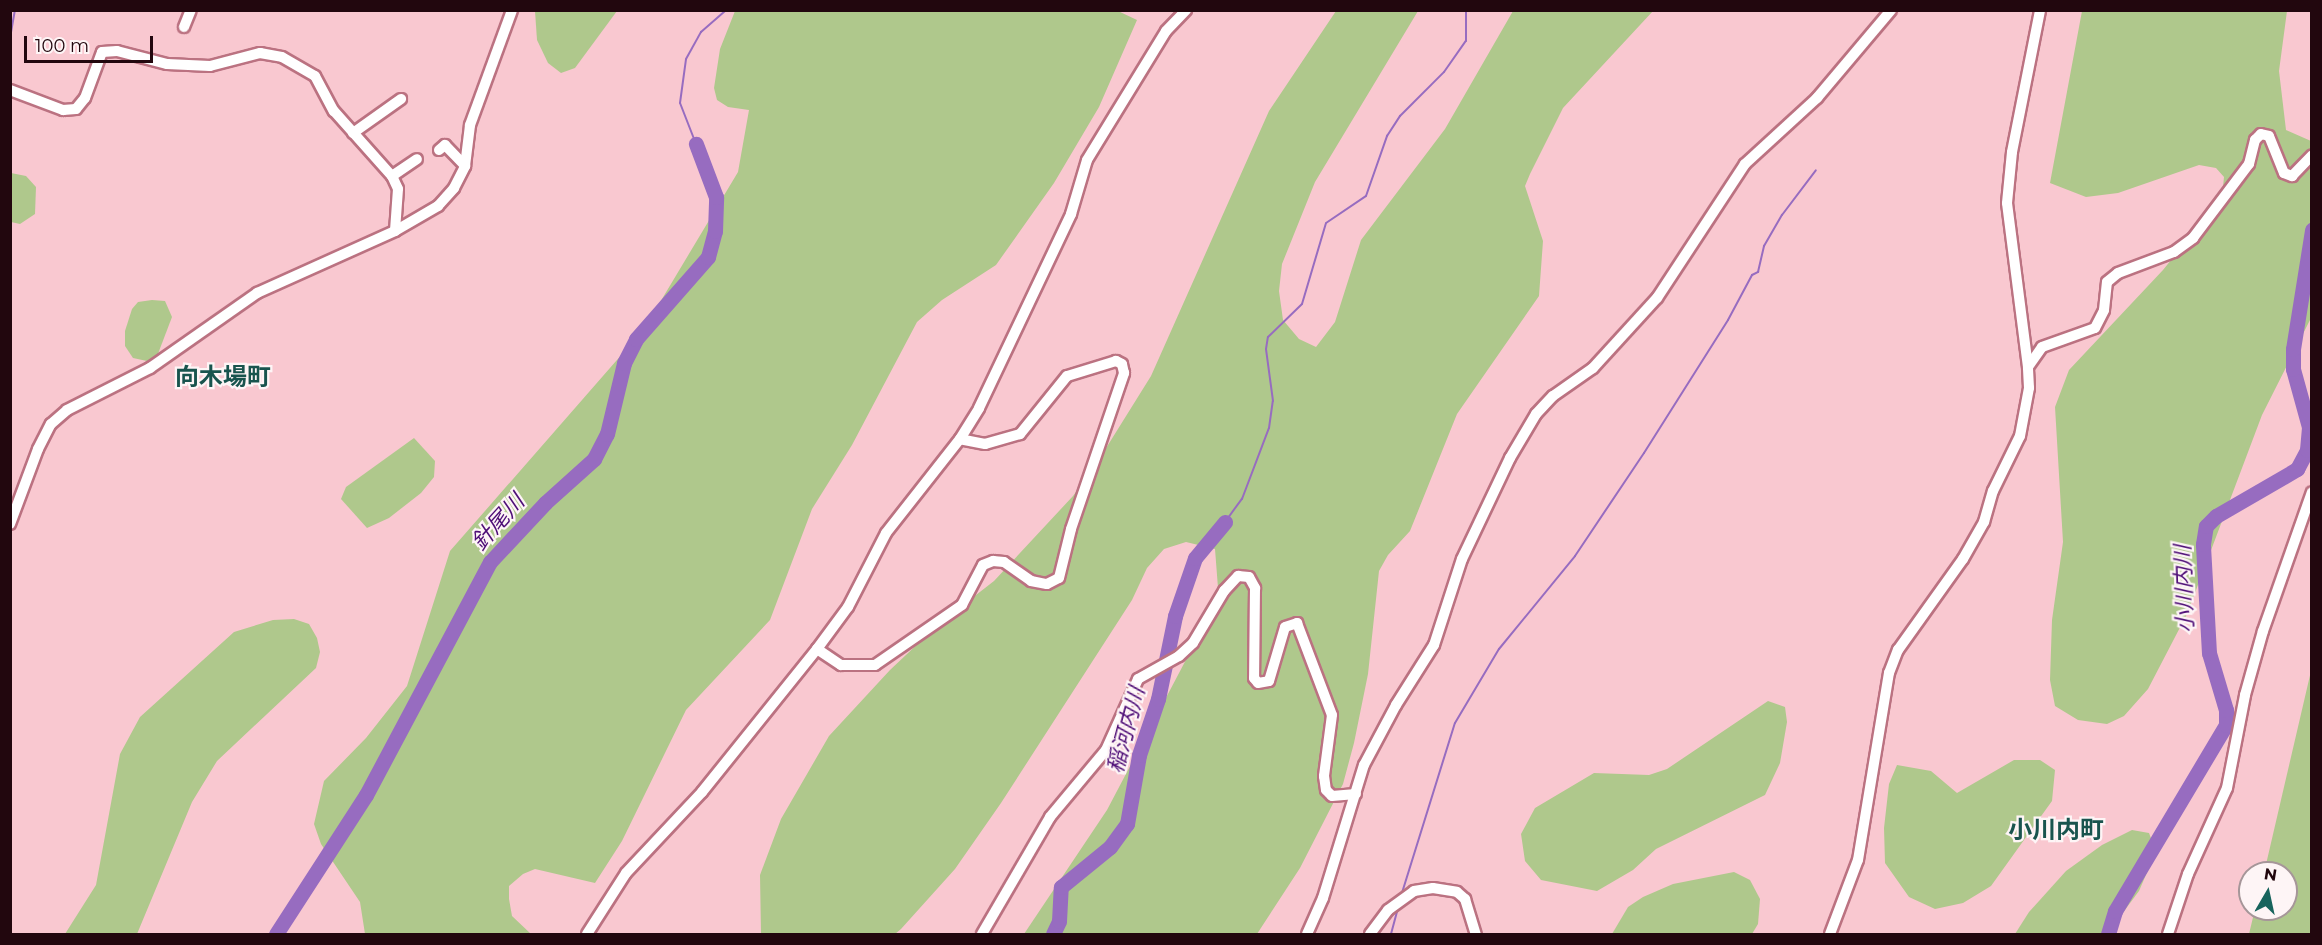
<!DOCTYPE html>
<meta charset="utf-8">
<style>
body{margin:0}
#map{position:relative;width:2322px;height:945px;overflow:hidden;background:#f9c8d0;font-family:Montserrat,"Noto Sans JP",sans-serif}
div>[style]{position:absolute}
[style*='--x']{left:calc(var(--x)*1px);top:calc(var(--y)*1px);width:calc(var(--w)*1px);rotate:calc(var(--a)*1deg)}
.green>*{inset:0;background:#afc88c}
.stream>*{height:2px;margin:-1px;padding:0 1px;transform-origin:1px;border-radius:1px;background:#976cc0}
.river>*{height:15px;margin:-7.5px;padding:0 7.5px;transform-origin:7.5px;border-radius:7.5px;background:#976cc0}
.roads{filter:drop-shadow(2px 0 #bb7281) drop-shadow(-2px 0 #bb7281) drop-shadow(0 2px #bb7281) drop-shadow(0 -2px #bb7281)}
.minor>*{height:10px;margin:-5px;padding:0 5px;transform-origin:5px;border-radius:5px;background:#fff}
span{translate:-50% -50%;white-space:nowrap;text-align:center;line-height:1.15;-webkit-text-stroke:4.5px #fef5f6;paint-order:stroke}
.water-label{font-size:22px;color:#4e0e77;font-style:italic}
.quarter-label{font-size:24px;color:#19544e;font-weight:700}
.frame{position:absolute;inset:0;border:12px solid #22070e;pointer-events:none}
.north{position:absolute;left:2238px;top:861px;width:60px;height:60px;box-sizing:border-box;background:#fef5f6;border:2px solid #a69699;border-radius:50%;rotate:9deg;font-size:16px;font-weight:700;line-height:24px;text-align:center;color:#22070e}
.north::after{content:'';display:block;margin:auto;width:21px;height:27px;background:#18645d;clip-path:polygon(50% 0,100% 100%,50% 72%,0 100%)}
.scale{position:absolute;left:24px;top:36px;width:129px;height:27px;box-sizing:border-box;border:3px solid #22070e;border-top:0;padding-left:8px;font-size:18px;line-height:21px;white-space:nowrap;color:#22070e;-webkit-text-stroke:4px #fef5f6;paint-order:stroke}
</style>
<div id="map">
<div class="green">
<i style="clip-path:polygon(535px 11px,535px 10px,617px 11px,575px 68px,561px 73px,548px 63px,537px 40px)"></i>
<i style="clip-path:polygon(1118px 11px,1137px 20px,1099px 107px,1054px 183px,996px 265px,942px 300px,917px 322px,852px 445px,812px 509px,770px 620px,686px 710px,622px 841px,595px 883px,535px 869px,523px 874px,509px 886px,509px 899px,512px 916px,531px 934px,365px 934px,360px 902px,321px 844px,314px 824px,324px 781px,366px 738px,407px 686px,450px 551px,644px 329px,738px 172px,749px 110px,728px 107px,717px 100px,714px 88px,720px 49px,735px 11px)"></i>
<i style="clip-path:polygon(1336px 11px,1418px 11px,1315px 182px,1282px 264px,1279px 291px,1283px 320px,1299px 339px,1316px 347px,1335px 322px,1361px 240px,1445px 129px,1513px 11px,1653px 11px,1563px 108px,1530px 174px,1525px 186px,1543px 241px,1539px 296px,1457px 414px,1410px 531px,1388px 555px,1379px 571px,1368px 674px,1354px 743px,1343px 784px,1300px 868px,1257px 934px,1024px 934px,1107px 810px,1209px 616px,1218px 588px,1215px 549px,1186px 542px,1164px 549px,1147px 568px,1132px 600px,1001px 803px,955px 869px,901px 929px,895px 934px,761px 934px,760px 875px,781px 819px,829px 736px,890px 670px,940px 623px,994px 581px,1073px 496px,1093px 469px,1151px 376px,1269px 111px)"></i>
<i style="clip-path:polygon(2082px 11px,2287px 11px,2279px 71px,2286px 130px,2311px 141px,2311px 318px,2262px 415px,2187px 614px,2148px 689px,2124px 716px,2107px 724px,2078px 720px,2055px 706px,2050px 680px,2052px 620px,2063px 542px,2055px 407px,2069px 370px,2163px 270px,2222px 197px,2224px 177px,2216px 168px,2199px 165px,2118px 193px,2086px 197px,2050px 183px)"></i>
<i style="clip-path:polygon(11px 173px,26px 176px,36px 187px,35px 214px,20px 224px,11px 222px)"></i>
<i style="clip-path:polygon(152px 300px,165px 301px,172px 317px,156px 359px,147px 361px,133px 358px,125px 346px,125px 331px,132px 309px,138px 302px)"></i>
<i style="clip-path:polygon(414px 438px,435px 461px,434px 477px,421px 493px,389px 518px,367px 528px,341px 499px,346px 487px)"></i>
<i style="clip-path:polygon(294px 619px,309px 624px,317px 638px,320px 652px,316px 668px,217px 761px,192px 802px,137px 934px,65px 934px,96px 885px,120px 754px,140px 717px,234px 632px,273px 620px)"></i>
<i style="clip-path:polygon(2311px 671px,2311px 934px,2249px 934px,2255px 909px,2286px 909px,2286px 873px,2264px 873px)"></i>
<i style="clip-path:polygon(1768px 701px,1785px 707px,1787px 722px,1780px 763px,1765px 795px,1656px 849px,1633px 870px,1597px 891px,1541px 880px,1525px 861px,1521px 834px,1535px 808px,1594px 773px,1649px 775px,1667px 769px)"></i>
<i style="clip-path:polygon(2014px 760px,2040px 760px,2055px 770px,2052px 801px,1991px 886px,1963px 903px,1935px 909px,1909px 897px,1885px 863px,1884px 828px,1889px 784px,1897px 765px,1931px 771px,1957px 793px)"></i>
<i style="clip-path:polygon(2132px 830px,2149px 833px,2154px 846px,2151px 863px,2139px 891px,2107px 934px,2015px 934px,2029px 912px,2066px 871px,2102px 845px)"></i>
<i style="clip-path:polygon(1734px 872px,1750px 880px,1760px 899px,1758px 924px,1752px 934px,1612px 934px,1628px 907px,1643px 897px,1673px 884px)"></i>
</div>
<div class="stream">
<i style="--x:10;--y:38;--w:28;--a:-80"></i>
<i style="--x:696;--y:144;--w:44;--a:-111.3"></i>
<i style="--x:680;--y:103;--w:44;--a:-82.2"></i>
<i style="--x:686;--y:59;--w:31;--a:-61"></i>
<i style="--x:701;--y:32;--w:33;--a:-41"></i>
<i style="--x:1225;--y:522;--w:29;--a:-54"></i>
<i style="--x:1242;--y:499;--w:76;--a:-69.2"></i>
<i style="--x:1269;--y:428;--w:27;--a:-82"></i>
<i style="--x:1273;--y:401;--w:52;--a:-97.7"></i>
<i style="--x:1266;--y:349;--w:12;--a:-81"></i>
<i style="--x:1268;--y:337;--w:47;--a:-44.1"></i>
<i style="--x:1302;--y:304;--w:84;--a:-73.5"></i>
<i style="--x:1326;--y:223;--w:48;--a:-34"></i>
<i style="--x:1366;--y:196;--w:64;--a:-70.7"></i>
<i style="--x:1387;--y:136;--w:24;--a:-57"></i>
<i style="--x:1400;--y:116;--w:62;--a:-45"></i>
<i style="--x:1444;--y:72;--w:38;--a:-55"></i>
<i style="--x:1466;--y:41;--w:31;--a:-90"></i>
<i style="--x:1401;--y:896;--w:181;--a:-72.7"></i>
<i style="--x:1455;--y:723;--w:86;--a:-59.3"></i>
<i style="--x:1499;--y:649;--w:120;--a:-50.7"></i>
<i style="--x:1575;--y:556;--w:124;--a:-56.2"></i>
<i style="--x:1644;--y:453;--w:157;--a:-57.7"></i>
<i style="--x:1728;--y:320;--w:51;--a:-61.9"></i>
<i style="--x:1752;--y:275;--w:7;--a:-27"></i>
<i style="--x:1758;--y:272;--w:27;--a:-77"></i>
<i style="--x:1764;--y:246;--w:36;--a:-60"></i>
<i style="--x:1782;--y:215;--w:56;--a:-52.9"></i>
<i style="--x:1391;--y:934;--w:27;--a:-75"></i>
</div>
<div class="river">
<i style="--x:276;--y:934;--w:166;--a:-57.1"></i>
<i style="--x:366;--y:795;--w:264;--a:-62"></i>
<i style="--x:490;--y:562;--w:81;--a:-47"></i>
<i style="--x:545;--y:503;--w:66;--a:-41.9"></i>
<i style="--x:594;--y:459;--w:28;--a:-63"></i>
<i style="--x:607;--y:434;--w:73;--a:-76.5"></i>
<i style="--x:624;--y:363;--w:27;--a:-63"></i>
<i style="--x:636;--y:339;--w:109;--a:-48.7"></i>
<i style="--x:708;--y:257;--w:27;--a:-75"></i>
<i style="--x:715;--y:231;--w:34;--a:-88"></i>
<i style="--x:716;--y:197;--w:57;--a:-110.7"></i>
<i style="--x:1053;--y:934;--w:14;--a:-65"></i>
<i style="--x:1059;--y:921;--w:34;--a:-87"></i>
<i style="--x:1061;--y:887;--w:63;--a:-39.2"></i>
<i style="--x:1110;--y:847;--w:29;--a:-54"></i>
<i style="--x:1127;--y:824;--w:70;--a:-80.1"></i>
<i style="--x:1139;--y:755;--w:59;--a:-71.3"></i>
<i style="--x:1158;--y:699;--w:85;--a:-78.4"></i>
<i style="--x:1175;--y:616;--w:61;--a:-71"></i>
<i style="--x:1195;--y:558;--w:47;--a:-50.2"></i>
<i style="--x:2108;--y:934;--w:24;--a:-73"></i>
<i style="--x:2115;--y:911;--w:217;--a:-59.2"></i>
<i style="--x:2226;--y:725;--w:15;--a:-90"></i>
<i style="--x:2226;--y:710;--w:59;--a:-106.6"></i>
<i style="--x:2209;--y:653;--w:109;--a:-93.2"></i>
<i style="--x:2203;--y:544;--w:18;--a:-81"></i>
<i style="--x:2206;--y:526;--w:14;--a:-45"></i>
<i style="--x:2216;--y:516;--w:94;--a:-30.1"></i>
<i style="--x:2297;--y:469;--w:21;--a:-62"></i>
<i style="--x:2307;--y:450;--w:23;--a:-85"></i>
<i style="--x:2309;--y:427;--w:60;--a:-105.4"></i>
<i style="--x:2293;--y:369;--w:20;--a:-90"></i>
<i style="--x:2293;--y:349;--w:121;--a:-80.9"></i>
</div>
<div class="roads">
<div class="minor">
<i style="--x:184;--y:27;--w:18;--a:-68"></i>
<i style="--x:10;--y:90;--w:57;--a:20.7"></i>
<i style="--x:63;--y:110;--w:13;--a:-4"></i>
<i style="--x:76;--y:109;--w:14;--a:-51"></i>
<i style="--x:85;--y:98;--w:49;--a:-69.7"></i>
<i style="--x:102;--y:52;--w:15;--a:-4"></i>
<i style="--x:117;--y:51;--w:52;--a:14.6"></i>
<i style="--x:167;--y:64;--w:43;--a:2.7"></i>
<i style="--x:210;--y:66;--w:52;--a:-14.6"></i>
<i style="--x:260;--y:53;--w:22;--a:10"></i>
<i style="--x:282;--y:57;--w:38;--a:30"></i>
<i style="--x:315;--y:76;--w:40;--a:62"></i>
<i style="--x:334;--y:111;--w:87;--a:48.3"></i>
<i style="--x:392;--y:176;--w:14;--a:65"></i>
<i style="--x:398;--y:189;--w:42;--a:94.1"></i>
<i style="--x:353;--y:133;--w:59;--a:-35.3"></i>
<i style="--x:439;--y:150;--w:8;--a:-40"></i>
<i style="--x:445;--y:145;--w:29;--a:46"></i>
<i style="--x:392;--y:176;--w:30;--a:-34"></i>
<i style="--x:2028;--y:367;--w:24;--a:-55"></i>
<i style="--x:2042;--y:347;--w:56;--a:-19.7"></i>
<i style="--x:2095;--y:328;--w:20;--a:-63"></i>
<i style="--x:2104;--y:310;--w:28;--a:-84"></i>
<i style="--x:2107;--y:282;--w:14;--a:-39"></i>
<i style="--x:2118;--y:273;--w:60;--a:-20.6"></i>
<i style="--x:2174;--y:252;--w:24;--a:-36"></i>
<i style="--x:2193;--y:238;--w:93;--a:-52.9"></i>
<i style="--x:2249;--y:164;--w:25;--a:-76"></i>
<i style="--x:2255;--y:140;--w:8;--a:-45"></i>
<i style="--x:2261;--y:134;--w:8;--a:14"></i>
<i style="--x:2269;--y:136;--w:40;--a:68"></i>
<i style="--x:2284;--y:173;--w:9;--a:21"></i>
<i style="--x:2292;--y:176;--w:29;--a:-46"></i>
<i style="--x:10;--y:524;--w:80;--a:-69.5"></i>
<i style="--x:38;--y:449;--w:28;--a:-63"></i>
<i style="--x:51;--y:424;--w:21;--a:-41"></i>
<i style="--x:67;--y:410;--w:93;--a:-26.8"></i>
<i style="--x:150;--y:368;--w:131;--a:-35"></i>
<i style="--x:257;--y:293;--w:151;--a:-24.2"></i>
<i style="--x:395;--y:231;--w:50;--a:-30.2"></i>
<i style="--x:438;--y:206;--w:24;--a:-48"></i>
<i style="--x:454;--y:188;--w:25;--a:-63"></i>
<i style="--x:465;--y:166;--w:41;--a:-83"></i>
<i style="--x:470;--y:125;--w:122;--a:-69.9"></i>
<i style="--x:817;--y:649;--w:29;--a:34"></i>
<i style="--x:841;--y:665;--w:34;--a:0"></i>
<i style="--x:875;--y:665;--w:106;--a:-34.6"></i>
<i style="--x:962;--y:605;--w:45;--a:-62.3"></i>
<i style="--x:983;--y:565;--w:11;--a:-22"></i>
<i style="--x:993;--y:561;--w:11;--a:5"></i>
<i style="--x:1004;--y:562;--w:33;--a:35"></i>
<i style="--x:1031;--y:581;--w:16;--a:11"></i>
<i style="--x:1047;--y:584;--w:13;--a:-27"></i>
<i style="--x:1059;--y:578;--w:50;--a:-76.2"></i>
<i style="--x:1071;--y:529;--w:165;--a:-71.2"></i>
<i style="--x:1124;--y:373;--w:9;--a:-103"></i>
<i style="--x:1122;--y:364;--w:7;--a:-153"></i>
<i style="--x:1116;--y:361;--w:51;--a:163"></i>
<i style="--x:1067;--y:376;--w:75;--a:129"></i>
<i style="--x:1020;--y:434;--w:36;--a:164"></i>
<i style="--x:985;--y:444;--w:25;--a:-169"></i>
<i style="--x:587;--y:934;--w:72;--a:-57.4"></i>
<i style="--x:626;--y:873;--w:111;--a:-46.8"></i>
<i style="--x:702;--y:792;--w:184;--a:-51.2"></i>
<i style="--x:817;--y:649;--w:52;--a:-53.6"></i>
<i style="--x:848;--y:607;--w:83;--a:-62.8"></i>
<i style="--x:886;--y:533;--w:120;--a:-51.8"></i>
<i style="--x:960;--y:439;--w:36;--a:-58"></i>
<i style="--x:979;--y:408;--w:215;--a:-64.6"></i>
<i style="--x:1071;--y:214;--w:56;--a:-73.5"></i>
<i style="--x:1087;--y:160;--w:151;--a:-58.5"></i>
<i style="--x:1166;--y:31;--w:29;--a:-46"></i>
<i style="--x:982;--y:934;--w:135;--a:-59.8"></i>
<i style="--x:1050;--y:817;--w:87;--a:-50.1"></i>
<i style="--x:1106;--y:750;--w:78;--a:-65.7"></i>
<i style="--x:1138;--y:679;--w:47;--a:-29.3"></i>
<i style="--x:1179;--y:656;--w:19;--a:-43"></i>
<i style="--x:1193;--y:643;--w:61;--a:-59.2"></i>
<i style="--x:1224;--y:591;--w:21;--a:-47"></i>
<i style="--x:1238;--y:576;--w:11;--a:5"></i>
<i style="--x:1249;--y:577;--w:13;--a:61"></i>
<i style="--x:1255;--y:588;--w:90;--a:90.6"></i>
<i style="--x:1254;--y:678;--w:6;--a:51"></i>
<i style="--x:1258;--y:683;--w:11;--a:-10"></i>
<i style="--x:1269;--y:681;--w:56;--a:-73.5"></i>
<i style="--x:1285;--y:627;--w:13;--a:-18"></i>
<i style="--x:1297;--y:623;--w:98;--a:69.2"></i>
<i style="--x:1332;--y:715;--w:62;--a:97.5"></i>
<i style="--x:1324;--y:776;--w:14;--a:82"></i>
<i style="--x:1326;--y:790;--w:8;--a:45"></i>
<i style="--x:1332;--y:796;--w:24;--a:-5"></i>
<i style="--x:1307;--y:934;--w:39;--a:-66"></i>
<i style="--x:1323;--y:898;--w:139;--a:-72.9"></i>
<i style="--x:1364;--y:765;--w:68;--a:-61.9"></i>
<i style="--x:1396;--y:705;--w:71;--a:-57.7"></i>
<i style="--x:1434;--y:645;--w:90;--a:-72"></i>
<i style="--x:1462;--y:559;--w:112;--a:-64.6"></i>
<i style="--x:1510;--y:458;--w:51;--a:-59.4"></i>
<i style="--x:1536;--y:414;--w:25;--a:-47"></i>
<i style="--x:1553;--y:396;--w:49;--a:-35"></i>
<i style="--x:1593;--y:368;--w:95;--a:-47.6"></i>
<i style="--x:1657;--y:298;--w:160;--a:-56.7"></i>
<i style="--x:1745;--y:164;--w:98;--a:-42.5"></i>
<i style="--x:1817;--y:98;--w:115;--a:-49.9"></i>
<i style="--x:1370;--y:934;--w:30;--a:-53"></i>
<i style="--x:1388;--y:910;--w:32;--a:-36"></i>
<i style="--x:1414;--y:891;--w:19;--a:-9"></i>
<i style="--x:1433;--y:888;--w:24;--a:9"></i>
<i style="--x:1457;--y:892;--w:11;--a:41"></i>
<i style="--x:1465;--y:899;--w:37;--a:73"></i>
<i style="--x:1830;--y:934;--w:79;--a:-69.3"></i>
<i style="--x:1858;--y:860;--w:190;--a:-80.6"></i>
<i style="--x:1889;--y:673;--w:25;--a:-69"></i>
<i style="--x:1898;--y:650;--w:112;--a:-54.5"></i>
<i style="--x:1963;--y:559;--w:43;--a:-60.4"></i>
<i style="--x:1984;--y:522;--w:32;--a:-74"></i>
<i style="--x:1993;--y:491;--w:61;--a:-63.9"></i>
<i style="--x:2020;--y:436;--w:49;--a:-79.4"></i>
<i style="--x:2029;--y:388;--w:21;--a:-93"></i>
<i style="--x:2028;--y:367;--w:165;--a:-97.3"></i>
<i style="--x:2007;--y:203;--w:51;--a:-84.4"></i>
<i style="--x:2012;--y:152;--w:145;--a:-78.8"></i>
<i style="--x:2168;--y:934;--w:63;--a:-71.6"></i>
<i style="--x:2188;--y:874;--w:94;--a:-65.6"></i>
<i style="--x:2227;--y:788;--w:95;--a:-79"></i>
<i style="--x:2245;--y:695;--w:66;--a:-74.3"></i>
<i style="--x:2263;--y:631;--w:147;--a:-70.6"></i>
</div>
</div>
<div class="water-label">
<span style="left:498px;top:522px;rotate:-48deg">針尾川</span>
<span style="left:2184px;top:589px;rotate:-92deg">小川内川</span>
<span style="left:1126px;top:730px;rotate:-75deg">稲河内川</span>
</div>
<div class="quarter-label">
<span style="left:223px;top:377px">向木場町</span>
<span style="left:2056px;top:830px">小川内町</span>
</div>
<div class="frame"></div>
<div class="north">N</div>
<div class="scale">100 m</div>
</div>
